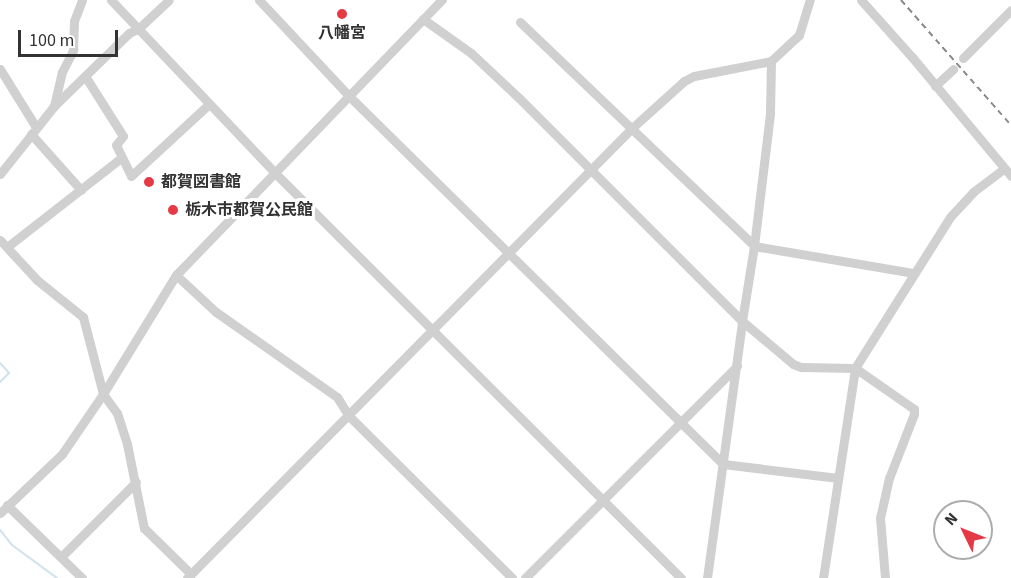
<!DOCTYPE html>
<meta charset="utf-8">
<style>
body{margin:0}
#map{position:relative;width:1011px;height:578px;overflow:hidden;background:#fff;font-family:"Source Sans 3","Noto Sans JP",sans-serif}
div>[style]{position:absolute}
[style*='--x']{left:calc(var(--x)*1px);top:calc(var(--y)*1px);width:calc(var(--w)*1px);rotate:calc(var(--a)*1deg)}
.stream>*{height:2px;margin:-1px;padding:0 1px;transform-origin:1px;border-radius:1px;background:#cfe2ee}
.minor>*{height:9px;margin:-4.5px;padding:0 4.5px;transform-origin:4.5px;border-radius:4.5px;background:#d0d0d0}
.rail>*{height:2px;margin-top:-1px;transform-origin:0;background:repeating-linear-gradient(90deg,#888 0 6px,transparent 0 10.5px)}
.dots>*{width:16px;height:16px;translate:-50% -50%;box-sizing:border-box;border:3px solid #fff;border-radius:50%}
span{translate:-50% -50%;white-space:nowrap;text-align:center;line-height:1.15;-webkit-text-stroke:6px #fff;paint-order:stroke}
.poi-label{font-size:16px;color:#333;font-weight:700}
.left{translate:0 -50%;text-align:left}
.north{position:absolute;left:933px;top:500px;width:60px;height:60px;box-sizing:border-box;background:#fff;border:2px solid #adadad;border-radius:50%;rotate:313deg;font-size:16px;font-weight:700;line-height:24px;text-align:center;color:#333}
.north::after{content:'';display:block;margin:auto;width:21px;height:27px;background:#e63946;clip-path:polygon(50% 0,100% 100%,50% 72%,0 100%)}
.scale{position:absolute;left:18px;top:30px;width:100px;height:27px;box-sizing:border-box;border:3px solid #333;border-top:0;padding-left:8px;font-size:18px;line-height:21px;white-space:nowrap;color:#333;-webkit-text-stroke:4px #fff;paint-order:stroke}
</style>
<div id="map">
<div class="stream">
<i style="--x:0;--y:363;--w:13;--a:48"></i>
<i style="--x:9;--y:373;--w:13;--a:135"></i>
<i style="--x:0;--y:530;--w:19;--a:51"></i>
<i style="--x:12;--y:545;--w:56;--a:36.3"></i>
</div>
<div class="minor">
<i style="--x:111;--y:0;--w:237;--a:46.5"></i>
<i style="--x:274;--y:172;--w:575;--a:44.93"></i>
<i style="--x:259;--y:0;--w:132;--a:46.8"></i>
<i style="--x:349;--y:96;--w:525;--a:44.54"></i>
<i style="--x:723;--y:464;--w:116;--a:6.9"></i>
<i style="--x:861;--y:0;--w:76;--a:48.2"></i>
<i style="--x:912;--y:57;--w:155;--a:50.2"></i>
<i style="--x:423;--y:19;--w:59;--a:35.3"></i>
<i style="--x:471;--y:53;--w:66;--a:43.2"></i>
<i style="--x:519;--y:98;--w:315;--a:45"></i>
<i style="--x:742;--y:321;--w:67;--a:40.1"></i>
<i style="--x:793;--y:364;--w:9;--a:21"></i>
<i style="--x:801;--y:367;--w:54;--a:1.1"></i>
<i style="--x:855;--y:368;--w:72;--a:34.8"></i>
<i style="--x:914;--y:409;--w:5;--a:90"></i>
<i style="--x:914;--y:414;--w:69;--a:111.3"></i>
<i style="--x:889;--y:478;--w:41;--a:102.7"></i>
<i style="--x:880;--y:518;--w:60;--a:85.2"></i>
<i style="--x:520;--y:22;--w:324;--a:43.7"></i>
<i style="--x:754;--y:246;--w:161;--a:9.6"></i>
<i style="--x:963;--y:58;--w:68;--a:-45"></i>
<i style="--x:0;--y:69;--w:68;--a:58.2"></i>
<i style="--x:85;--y:76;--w:71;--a:57.7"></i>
<i style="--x:123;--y:136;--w:11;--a:128"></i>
<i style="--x:116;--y:145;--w:34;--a:64"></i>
<i style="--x:131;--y:176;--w:106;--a:-42.7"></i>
<i style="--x:935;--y:86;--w:25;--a:-43"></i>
<i style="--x:54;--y:106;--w:35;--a:-77"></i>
<i style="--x:62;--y:72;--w:25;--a:-63"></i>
<i style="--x:73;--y:50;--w:29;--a:-88"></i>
<i style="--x:74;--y:21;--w:22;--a:-69"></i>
<i style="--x:31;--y:134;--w:75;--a:48.2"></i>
<i style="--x:0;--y:174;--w:87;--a:-51.5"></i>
<i style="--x:54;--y:106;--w:105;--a:-44.2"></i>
<i style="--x:129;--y:33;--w:10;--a:-24"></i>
<i style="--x:138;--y:29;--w:42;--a:-43.1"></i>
<i style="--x:0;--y:240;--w:54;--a:47.2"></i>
<i style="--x:37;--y:280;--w:59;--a:38.8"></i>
<i style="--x:83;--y:317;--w:80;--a:75.4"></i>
<i style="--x:103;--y:394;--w:24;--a:54"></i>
<i style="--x:117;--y:413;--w:33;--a:72"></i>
<i style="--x:127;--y:444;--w:86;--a:78.6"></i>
<i style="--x:144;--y:528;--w:66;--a:44.4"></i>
<i style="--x:7;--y:247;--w:145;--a:-38"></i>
<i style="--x:176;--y:275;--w:54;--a:42.8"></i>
<i style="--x:216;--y:312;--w:148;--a:35.1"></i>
<i style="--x:337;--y:397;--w:22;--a:58"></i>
<i style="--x:349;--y:416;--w:230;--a:44.8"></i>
<i style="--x:7;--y:505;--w:105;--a:44.2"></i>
<i style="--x:0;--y:513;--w:86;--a:-43.6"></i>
<i style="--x:62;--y:454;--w:73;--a:-55.7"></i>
<i style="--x:103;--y:394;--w:140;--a:-58.5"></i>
<i style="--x:176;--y:275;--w:383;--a:-46"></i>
<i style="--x:61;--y:557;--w:106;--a:-45"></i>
<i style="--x:187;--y:578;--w:633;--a:-45.32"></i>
<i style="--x:632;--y:128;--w:70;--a:-42.1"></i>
<i style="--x:684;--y:81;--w:11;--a:-27"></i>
<i style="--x:694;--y:76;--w:78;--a:-11"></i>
<i style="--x:771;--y:61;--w:38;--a:-43"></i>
<i style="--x:799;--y:35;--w:37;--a:-73"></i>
<i style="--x:525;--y:578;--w:300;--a:-45"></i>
<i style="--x:707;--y:578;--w:259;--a:-82.2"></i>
<i style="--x:742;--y:321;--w:76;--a:-80.9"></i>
<i style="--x:754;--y:246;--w:134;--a:-83.1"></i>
<i style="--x:770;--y:113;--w:52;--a:-88.9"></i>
<i style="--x:823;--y:578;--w:212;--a:-81.3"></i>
<i style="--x:855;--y:368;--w:178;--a:-57.8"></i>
<i style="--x:950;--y:217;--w:34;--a:-47"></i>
<i style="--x:973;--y:192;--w:39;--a:-37"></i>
</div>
<div class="rail">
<i style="--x:901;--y:0;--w:167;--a:48.7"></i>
</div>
<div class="dots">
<i style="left:342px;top:14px;background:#e63946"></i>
<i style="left:149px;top:182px;background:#e63946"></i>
<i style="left:173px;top:210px;background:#e63946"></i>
</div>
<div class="poi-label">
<span style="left:342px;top:33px">八幡宮</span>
<span class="left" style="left:161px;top:182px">都賀図書館</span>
<span class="left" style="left:185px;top:210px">栃木市都賀公民館</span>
</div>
<div class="north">N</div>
<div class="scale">100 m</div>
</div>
